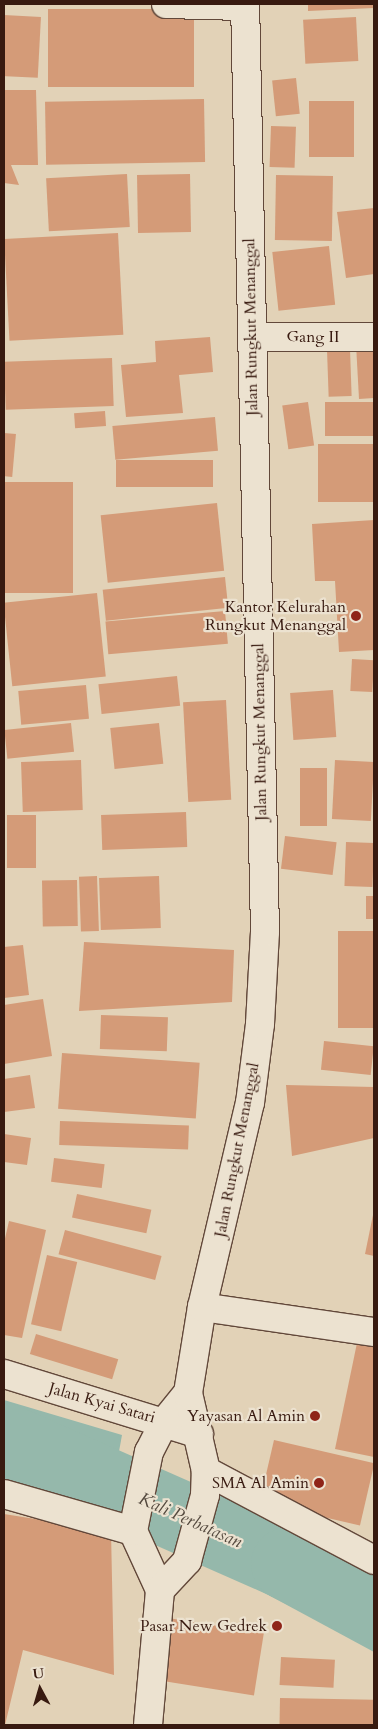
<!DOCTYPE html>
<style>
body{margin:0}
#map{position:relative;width:378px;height:1729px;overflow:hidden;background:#e2d2b7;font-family:Cardo,serif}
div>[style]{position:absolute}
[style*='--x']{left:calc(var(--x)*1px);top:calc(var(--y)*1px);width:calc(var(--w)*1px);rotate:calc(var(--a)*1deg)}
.water>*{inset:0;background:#95b8ab}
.river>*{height:72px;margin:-36px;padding:0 36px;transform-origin:36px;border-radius:36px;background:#95b8ab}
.building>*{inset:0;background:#d49b78;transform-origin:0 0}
.roads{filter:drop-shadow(1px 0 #62483a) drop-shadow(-1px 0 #62483a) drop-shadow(0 1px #62483a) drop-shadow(0 -1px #62483a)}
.minor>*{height:28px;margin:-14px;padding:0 14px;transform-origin:14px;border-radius:14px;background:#ece2d0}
.tertiary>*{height:28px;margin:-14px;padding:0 14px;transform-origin:14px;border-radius:14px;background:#ece2d0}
.secondary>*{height:28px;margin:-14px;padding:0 14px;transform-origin:14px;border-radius:14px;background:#ece2d0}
.dots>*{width:14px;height:14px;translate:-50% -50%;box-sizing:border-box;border:2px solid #ece2d0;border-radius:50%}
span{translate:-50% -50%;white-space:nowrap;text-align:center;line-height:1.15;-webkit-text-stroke:4.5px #ece2d0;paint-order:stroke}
.street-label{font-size:16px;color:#381a10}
.poi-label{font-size:16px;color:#381a10}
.right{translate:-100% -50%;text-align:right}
.water-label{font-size:18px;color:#54493e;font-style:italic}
.frame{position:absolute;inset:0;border:5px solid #381a10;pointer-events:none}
.north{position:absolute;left:15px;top:1664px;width:50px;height:50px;-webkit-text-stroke:4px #ece2d0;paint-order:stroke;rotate:354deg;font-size:14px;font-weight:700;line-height:20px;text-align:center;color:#381a10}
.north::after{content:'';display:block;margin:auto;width:18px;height:22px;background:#381a10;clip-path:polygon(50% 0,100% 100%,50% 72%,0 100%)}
</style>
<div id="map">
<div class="water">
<i style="clip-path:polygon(4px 1400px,122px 1435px,110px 1501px,4px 1473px)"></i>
<i style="clip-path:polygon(238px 1511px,374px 1580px,374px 1652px,233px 1576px)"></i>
</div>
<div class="river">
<i style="--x:4;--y:1439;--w:309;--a:23.8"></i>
<i style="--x:287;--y:1564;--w:97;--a:26.8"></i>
</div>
<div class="building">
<i style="clip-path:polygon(308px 4px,374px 4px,374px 8px,308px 11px)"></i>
<i style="left:48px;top:9px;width:146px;height:78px"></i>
<i style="left:4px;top:15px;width:37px;height:61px;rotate:3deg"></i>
<i style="left:356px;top:17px;width:44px;height:53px;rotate:87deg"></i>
<i style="left:296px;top:78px;width:36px;height:24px;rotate:84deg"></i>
<i style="clip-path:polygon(4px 90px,36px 90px,38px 165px,11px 165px,19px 185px,4px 183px)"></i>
<i style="left:204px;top:99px;width:63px;height:159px;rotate:89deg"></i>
<i style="left:309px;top:101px;width:45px;height:56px"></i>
<i style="left:271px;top:126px;width:25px;height:41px;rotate:2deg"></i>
<i style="left:127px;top:174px;width:53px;height:81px;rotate:87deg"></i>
<i style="left:190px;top:174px;width:58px;height:53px;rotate:89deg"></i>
<i style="left:276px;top:175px;width:57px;height:65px;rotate:1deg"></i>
<i style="clip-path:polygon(374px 208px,374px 274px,346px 278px,337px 212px)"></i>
<i style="left:118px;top:233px;width:102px;height:114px;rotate:87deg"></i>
<i style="left:329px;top:246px;width:59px;height:57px;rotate:84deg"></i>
<i style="clip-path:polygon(210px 337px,213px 372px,179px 375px,183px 413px,126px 417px,121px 365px,156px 362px,155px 341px)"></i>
<i style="clip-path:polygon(374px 343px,374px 398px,359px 399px,356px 344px)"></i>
<i style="left:350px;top:349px;width:47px;height:23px;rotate:88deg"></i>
<i style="left:112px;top:358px;width:48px;height:108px;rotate:88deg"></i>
<i style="left:308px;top:402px;width:44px;height:26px;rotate:82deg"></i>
<i style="left:374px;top:402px;width:34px;height:49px;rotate:90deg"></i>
<i style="left:105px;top:411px;width:15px;height:31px;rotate:86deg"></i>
<i style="left:215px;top:417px;width:34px;height:103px;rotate:85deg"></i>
<i style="left:4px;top:433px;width:12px;height:43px;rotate:5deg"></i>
<i style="left:374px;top:444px;width:58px;height:56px;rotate:90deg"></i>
<i style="left:213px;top:460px;width:27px;height:97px;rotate:90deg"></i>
<i style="left:4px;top:482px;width:69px;height:111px"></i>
<i style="left:217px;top:503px;width:68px;height:117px;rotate:84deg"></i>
<i style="clip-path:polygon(374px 520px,374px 650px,339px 652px,335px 581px,315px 581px,312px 524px)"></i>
<i style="left:225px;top:577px;width:31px;height:123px;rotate:84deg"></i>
<i style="left:97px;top:593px;width:84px;height:94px;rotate:84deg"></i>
<i style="left:225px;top:611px;width:33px;height:120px;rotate:85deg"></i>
<i style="left:352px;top:659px;width:22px;height:32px;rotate:3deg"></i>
<i style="left:177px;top:676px;width:30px;height:79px;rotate:84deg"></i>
<i style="left:86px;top:685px;width:34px;height:68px;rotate:85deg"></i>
<i style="left:333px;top:690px;width:47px;height:43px;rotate:86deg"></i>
<i style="left:226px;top:700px;width:100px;height:43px;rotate:87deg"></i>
<i style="left:71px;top:723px;width:29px;height:67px;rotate:84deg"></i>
<i style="left:159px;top:723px;width:41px;height:49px;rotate:84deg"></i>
<i style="left:81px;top:760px;width:50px;height:60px;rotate:88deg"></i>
<i style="left:335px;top:760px;width:39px;height:59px;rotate:3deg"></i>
<i style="left:327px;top:768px;width:58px;height:27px;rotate:90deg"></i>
<i style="left:186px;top:812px;width:35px;height:85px;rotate:88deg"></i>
<i style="left:7px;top:815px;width:29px;height:53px"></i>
<i style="left:285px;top:836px;width:52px;height:33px;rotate:7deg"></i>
<i style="left:346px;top:842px;width:28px;height:44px;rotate:2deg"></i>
<i style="left:97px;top:876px;width:55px;height:18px;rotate:88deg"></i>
<i style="left:159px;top:876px;width:52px;height:60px;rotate:88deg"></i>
<i style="left:77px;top:880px;width:46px;height:35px;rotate:89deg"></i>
<i style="left:366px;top:896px;width:8px;height:23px"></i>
<i style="left:338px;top:931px;width:36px;height:97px"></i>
<i style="clip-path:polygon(84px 942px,234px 950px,232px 1002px,79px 1011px)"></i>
<i style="clip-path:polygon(23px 945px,29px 995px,4px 998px,4px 947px)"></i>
<i style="clip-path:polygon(43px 999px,52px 1056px,4px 1064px,4px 1005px)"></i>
<i style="left:101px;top:1015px;width:67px;height:34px;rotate:2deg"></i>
<i style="left:324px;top:1041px;width:50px;height:29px;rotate:6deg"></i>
<i style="left:62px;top:1053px;width:138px;height:56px;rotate:4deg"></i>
<i style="clip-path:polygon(30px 1075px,35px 1108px,4px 1112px,4px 1079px)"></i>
<i style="clip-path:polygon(286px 1085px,374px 1087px,374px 1138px,292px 1156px)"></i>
<i style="left:60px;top:1121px;width:129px;height:24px;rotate:2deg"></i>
<i style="clip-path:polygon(4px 1134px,31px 1138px,27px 1165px,4px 1162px)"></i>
<i style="left:54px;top:1158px;width:51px;height:24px;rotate:7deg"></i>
<i style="left:77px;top:1194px;width:76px;height:24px;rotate:12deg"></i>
<i style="clip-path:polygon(373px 1215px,374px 1215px,374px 1256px,365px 1254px)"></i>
<i style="clip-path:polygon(9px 1221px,46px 1230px,22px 1338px,4px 1335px,4px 1243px)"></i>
<i style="left:65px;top:1230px;width:100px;height:25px;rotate:15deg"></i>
<i style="left:47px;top:1255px;width:31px;height:71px;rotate:13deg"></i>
<i style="left:36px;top:1334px;width:86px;height:21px;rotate:17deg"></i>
<i style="clip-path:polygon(357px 1343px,374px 1347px,374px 1457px,335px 1449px)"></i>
<i style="left:274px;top:1440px;width:103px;height:64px;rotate:13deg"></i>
<i style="clip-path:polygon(4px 1514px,111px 1531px,114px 1675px,23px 1650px,5px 1725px)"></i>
<i style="left:168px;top:1618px;width:97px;height:63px;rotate:9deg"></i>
<i style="left:281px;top:1657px;width:54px;height:28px;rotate:3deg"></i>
<i style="left:280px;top:1698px;width:94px;height:27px;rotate:1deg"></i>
</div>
<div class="roads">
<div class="minor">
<i style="--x:166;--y:4;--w:78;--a:1.5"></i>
<i style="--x:252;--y:337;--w:122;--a:0"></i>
<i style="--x:4;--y:1374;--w:204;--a:17.1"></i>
<i style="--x:206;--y:1471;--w:190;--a:27.9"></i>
<i style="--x:4;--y:1494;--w:134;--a:16"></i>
</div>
<div class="tertiary">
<i style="--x:202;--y:1307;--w:174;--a:8.3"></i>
</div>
<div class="secondary">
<i style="--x:160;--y:1590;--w:65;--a:-114.6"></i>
<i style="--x:133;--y:1531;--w:81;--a:-78.6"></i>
<i style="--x:149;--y:1452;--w:35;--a:-63"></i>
<i style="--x:165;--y:1421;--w:36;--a:-51"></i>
<i style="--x:148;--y:1725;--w:136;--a:-84.9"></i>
<i style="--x:160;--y:1590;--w:40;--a:-47"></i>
<i style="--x:187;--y:1561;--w:68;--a:-74.7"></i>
<i style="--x:205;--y:1495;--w:24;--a:-88"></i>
<i style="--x:206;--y:1471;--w:80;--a:-103"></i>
<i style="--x:188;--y:1393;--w:87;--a:-80.8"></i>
<i style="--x:202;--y:1307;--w:210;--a:-76.8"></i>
<i style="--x:250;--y:1103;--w:80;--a:-82.8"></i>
<i style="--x:260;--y:1024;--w:92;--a:-86.9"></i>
<i style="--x:265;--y:932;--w:928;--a:-91.23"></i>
</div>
</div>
<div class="dots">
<i style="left:356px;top:616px;background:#8f2418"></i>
<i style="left:315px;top:1416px;background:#8f2418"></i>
<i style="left:319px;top:1483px;background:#8f2418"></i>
<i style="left:277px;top:1626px;background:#8f2418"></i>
</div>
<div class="street-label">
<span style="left:251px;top:327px;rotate:-91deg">Jalan Rungkut Menanggal</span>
<span style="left:313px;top:337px">Gang II</span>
<span style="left:260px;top:732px;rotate:-91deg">Jalan Rungkut Menanggal</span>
<span style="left:237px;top:1150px;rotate:-79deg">Jalan Rungkut Menanggal</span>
<span style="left:102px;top:1403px;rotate:16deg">Jalan Kyai Satari</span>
</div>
<div class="poi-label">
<span class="right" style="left:346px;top:616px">Kantor Kelurahan<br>Rungkut Menanggal</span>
<span class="right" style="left:305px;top:1416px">Yayasan Al Amin</span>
<span class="right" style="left:309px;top:1483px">SMA Al Amin</span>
<span class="right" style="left:267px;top:1626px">Pasar New Gedrek</span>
</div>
<div class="water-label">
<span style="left:190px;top:1521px;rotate:24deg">Kali Perbatasan</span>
</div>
<div class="frame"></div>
<div class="north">U</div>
</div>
